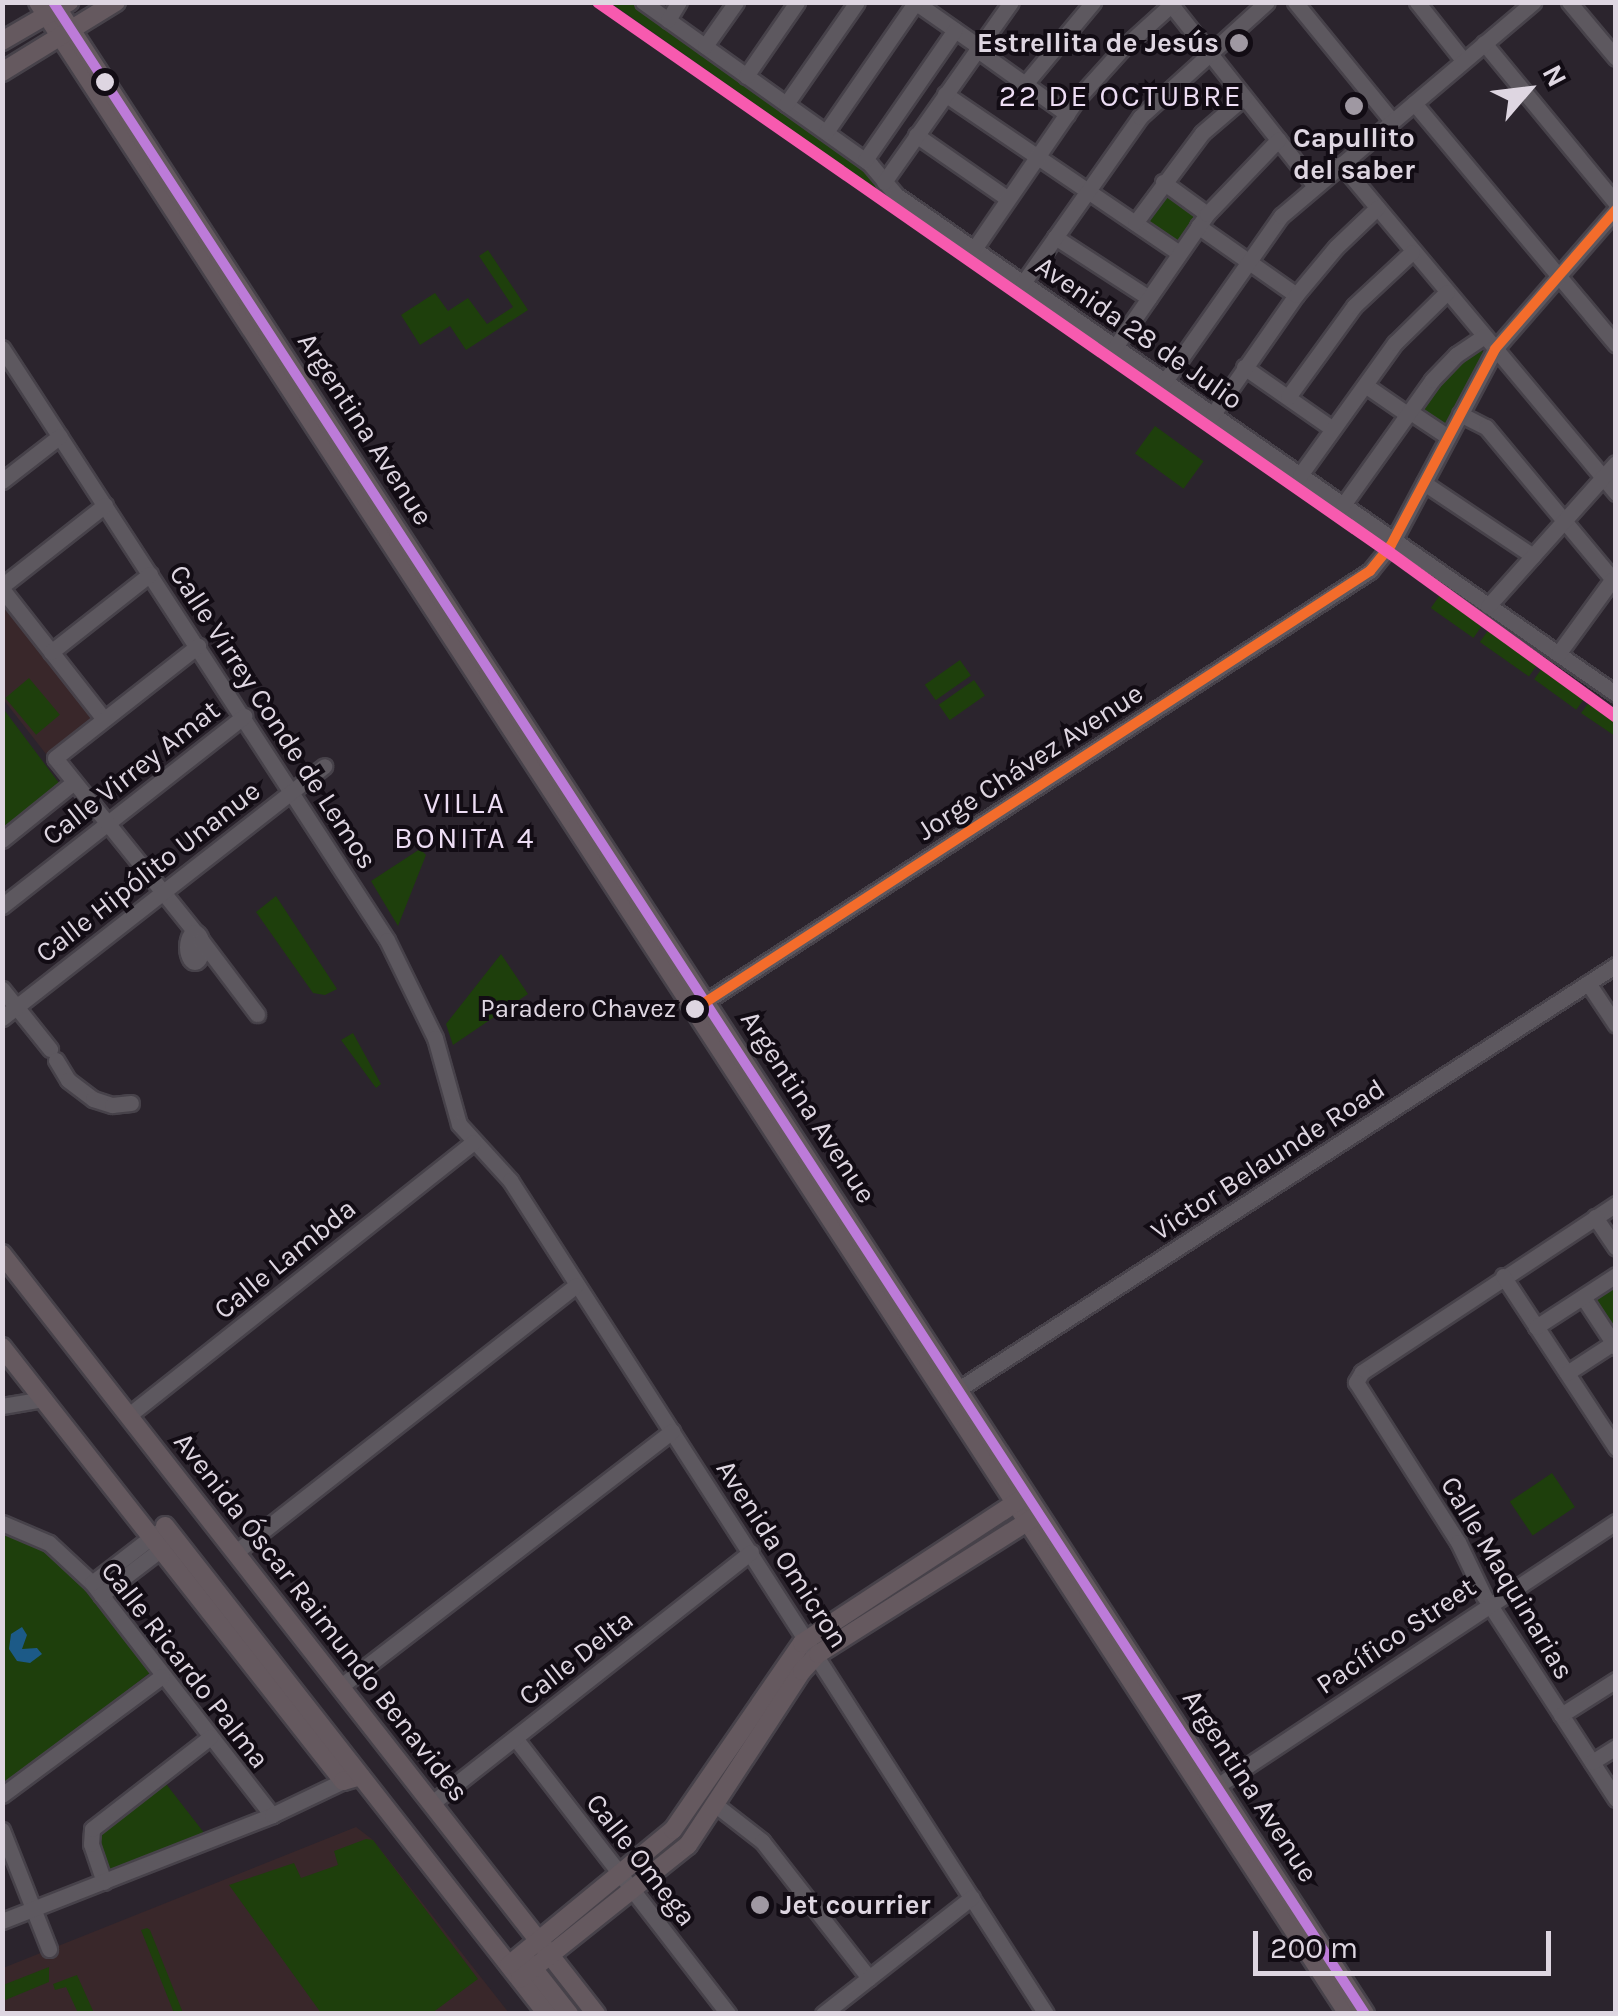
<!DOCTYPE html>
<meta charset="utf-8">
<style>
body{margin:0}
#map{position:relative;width:1618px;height:2016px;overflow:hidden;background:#2b242d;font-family:Karla,sans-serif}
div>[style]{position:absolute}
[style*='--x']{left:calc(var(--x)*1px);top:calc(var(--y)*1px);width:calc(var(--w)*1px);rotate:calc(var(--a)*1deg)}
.education>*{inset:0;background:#39272a}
.green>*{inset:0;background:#1e3f0c;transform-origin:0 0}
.water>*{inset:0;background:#1c5a87}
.roads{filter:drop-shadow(2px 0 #47424a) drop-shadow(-2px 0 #47424a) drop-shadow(0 2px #47424a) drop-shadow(0 -2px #47424a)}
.minor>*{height:15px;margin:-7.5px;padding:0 7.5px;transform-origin:7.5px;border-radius:7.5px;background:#5d585f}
.minor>.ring{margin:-7.5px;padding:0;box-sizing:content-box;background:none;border:15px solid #5d585f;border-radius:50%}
.major>*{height:18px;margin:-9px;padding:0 9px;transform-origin:9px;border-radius:9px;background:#65595f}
.bus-1>*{height:10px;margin:-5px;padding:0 5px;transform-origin:5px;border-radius:5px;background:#bd7bd9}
.bus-2>*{height:10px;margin:-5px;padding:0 5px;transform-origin:5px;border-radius:5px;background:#f36c2b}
.rail-1>*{height:12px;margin:-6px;padding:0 6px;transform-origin:6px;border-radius:6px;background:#f75aaf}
.dots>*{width:28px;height:28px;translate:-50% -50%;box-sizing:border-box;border:5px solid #120c14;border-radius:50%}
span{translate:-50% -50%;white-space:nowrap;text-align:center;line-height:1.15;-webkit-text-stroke:8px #120c14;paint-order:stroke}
.bus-label{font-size:26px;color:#ded6e1}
.right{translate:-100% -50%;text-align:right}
.poi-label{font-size:28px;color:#ded6e1;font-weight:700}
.left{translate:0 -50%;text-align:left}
.street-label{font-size:28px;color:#ded6e1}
.neighbourhood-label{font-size:30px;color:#edddf4;letter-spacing:2.5px}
.frame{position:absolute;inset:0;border:5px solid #ded6e1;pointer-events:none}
.north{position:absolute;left:1478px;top:40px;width:100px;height:100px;-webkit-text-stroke:8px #120c14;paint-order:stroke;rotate:62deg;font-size:28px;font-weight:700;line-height:40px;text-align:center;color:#ded6e1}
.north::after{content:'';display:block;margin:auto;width:35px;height:45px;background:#ded6e1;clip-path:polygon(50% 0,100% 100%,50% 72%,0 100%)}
.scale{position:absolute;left:1253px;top:1931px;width:298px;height:45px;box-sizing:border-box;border:5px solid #ded6e1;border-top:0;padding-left:12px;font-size:30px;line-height:35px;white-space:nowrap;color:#ded6e1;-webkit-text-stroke:8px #120c14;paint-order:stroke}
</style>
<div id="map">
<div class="education">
<i style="clip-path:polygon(2px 603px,91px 718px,46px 754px,3px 699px)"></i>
<i style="clip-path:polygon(356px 1827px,373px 1840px,509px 2013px,3px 2014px,3px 1968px)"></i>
</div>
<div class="green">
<i style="clip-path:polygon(611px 3px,639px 3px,1387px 542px,1385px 545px)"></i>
<i style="left:1164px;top:189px;width:44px;height:42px;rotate:36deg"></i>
<i style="clip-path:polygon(488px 250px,528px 310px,466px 350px,450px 326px,420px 345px,401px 315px,435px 293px,448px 311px,468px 298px,487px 324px,513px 307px,479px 256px)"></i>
<i style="clip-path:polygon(1480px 348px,1483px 352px,1479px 364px,1447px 429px,1419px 411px,1437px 382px,1465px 354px)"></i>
<i style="left:1155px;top:426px;width:60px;height:34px;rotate:36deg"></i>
<i style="left:1440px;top:595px;width:52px;height:16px;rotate:35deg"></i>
<i style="left:1489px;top:629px;width:60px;height:16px;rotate:35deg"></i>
<i style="left:960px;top:660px;width:19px;height:43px;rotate:55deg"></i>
<i style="left:1543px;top:667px;width:52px;height:15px;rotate:36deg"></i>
<i style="left:29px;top:678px;width:48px;height:31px;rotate:50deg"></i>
<i style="left:974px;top:680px;width:19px;height:43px;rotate:55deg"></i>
<i style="clip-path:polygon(1590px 701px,1615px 718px,1615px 736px,1581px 713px)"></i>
<i style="clip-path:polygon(2px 707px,62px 787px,2px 836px)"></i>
<i style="clip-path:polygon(420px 849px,426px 855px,398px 926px,371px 881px)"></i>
<i style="clip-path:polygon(276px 896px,337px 989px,325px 995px,313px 993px,256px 912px)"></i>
<i style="clip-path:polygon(501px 954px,528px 994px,453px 1045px,446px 1024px)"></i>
<i style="clip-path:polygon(353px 1033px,381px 1084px,376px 1088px,341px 1040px)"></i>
<i style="clip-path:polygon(1615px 1279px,1615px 1329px,1593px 1295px)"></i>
<i style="left:1552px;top:1473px;width:41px;height:51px;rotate:56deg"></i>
<i style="clip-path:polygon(3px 1528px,45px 1548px,67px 1568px,151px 1672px,3px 1787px)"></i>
<i style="clip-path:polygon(163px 1780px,205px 1834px,111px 1872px,98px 1844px,99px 1835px)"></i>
<i style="clip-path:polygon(366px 1839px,373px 1840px,478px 1979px,432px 2013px,321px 2013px,229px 1885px,294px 1863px,301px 1878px,338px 1865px,334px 1851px)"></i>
<i style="clip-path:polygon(147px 1928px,150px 1930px,183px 2013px,174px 2013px,141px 1930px)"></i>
<i style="clip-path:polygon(49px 1967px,49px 1982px,3px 2001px,3px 1985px)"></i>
<i style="clip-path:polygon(77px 1975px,94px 2013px,78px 2013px,66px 1987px,55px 1990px,53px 1984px)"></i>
</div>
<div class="water">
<i style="clip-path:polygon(22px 1627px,27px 1635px,22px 1649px,37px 1648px,42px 1654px,30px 1663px,17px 1661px,9px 1649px,11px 1634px)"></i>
</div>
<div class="roads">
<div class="minor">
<i style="--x:643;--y:2;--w:279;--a:35.5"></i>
<i style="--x:870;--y:164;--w:40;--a:50"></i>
<i style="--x:896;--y:195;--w:876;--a:34.72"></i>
<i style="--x:915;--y:2;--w:77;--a:34.9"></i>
<i style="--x:1169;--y:2;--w:235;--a:51.6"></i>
<i style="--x:1295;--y:2;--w:154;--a:50.8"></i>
<i style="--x:1417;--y:2;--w:74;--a:51.6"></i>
<i style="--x:1569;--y:2;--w:73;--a:50"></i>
<i style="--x:668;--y:20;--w:21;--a:-59"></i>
<i style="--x:1484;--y:43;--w:207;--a:50.5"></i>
<i style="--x:705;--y:46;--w:54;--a:-54.8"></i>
<i style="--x:976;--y:49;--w:112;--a:35.5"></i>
<i style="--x:746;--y:76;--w:90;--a:-55.4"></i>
<i style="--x:1025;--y:84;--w:107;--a:-50.3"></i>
<i style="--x:945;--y:94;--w:283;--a:34.2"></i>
<i style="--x:1414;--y:103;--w:315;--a:50.1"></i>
<i style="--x:786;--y:104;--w:124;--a:-55.2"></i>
<i style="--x:826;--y:132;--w:157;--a:-55.4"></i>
<i style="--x:916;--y:135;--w:112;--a:34.8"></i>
<i style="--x:865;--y:160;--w:158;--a:-55.3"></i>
<i style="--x:1341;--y:164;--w:429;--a:50.1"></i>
<i style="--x:884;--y:182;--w:220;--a:-54.8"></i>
<i style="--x:1163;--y:182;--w:54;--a:36"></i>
<i style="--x:1135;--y:223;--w:112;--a:-53.3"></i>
<i style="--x:1202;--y:133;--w:55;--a:-40.6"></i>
<i style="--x:1198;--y:226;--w:120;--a:35.1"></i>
<i style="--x:1055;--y:237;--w:112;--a:33"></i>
<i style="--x:974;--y:249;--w:182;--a:-55.5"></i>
<i style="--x:1077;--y:99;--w:67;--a:-48"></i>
<i style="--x:1122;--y:49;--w:70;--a:-42.1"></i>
<i style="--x:1023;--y:283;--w:203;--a:-54.8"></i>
<i style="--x:1140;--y:117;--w:171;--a:-42.2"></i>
<i style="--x:1115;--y:347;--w:162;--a:-55.3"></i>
<i style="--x:1207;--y:214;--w:103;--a:-46.2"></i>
<i style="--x:2;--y:348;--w:706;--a:56.96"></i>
<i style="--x:387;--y:940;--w:109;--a:63.9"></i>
<i style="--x:435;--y:1038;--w:89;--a:74.4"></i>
<i style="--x:459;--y:1124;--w:76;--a:47.7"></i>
<i style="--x:510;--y:1180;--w:991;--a:57.27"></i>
<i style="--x:1244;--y:367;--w:108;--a:34.9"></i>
<i style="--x:1165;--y:381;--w:202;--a:-54.9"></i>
<i style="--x:1281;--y:216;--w:331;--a:-40.3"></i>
<i style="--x:1365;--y:385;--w:51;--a:34.6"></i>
<i style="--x:1288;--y:397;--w:112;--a:-54"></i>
<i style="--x:1354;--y:306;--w:79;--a:-43"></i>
<i style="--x:1409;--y:411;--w:47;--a:33.7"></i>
<i style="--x:1213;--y:414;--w:145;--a:-55.1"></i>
<i style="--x:1296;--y:295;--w:62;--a:-50.2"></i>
<i style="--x:1336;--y:247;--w:57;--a:-43.6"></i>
<i style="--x:1460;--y:414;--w:29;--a:27"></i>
<i style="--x:1486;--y:427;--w:203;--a:50.2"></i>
<i style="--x:1300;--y:475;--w:163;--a:-54.3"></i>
<i style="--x:1395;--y:343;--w:73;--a:-44.4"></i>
<i style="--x:2;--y:481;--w:73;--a:-37.8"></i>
<i style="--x:1424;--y:483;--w:131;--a:33.8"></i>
<i style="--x:1343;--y:505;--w:153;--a:-54.5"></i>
<i style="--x:1432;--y:380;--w:35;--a:-46"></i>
<i style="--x:1456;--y:355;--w:34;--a:-34"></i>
<i style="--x:2;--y:586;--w:131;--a:-38.2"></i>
<i style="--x:2;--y:589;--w:165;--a:51.9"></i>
<i style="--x:1488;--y:606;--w:192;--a:-48.2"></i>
<i style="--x:51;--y:652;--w:126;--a:-38.2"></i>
<i style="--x:1558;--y:654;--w:92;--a:-53.9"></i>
<i style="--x:2;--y:840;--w:92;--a:-38.9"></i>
<i style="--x:2;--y:906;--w:308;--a:-38.1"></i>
<i style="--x:195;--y:932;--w:223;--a:-128.8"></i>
<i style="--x:55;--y:758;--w:182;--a:-38.1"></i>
<i class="ring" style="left:187px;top:932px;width:-1px;height:-1px"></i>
<i style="--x:201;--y:940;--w:93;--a:52.9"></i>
<i style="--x:1588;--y:983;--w:50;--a:56.3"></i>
<i style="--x:2;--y:989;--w:77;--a:51.3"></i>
<i style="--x:697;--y:1007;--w:802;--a:-32.94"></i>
<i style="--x:1370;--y:571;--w:33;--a:-51"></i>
<i style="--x:1391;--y:545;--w:222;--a:-62"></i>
<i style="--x:1495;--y:349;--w:184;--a:-49"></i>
<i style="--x:2;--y:1018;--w:409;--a:-38"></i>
<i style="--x:56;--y:1060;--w:23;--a:59"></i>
<i style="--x:68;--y:1080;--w:31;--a:37"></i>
<i style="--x:93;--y:1099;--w:20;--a:18"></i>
<i style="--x:112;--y:1105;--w:19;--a:-6"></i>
<i style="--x:1616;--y:1204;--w:305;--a:146.5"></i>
<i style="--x:1362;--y:1372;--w:12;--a:121"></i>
<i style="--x:1356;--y:1382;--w:190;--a:57.5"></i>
<i style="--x:1458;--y:1542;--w:60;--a:64.3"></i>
<i style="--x:1484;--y:1596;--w:242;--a:57"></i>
<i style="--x:1595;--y:1217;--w:37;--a:56"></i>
<i style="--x:1503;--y:1276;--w:206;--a:56.7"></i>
<i style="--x:1583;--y:1297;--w:60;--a:56.6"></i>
<i style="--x:1536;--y:1327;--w:95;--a:-33"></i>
<i style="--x:1567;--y:1373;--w:55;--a:-33.1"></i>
<i style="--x:951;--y:1394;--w:791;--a:-32.83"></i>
<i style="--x:2;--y:1406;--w:43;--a:-9.5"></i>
<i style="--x:129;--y:1415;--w:439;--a:-38.4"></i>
<i style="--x:2;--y:1523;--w:51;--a:23.1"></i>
<i style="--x:49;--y:1543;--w:59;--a:42.9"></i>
<i style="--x:92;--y:1583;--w:294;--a:52.2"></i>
<i style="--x:236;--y:1552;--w:432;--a:-38.1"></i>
<i style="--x:92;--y:1583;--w:83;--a:-37.7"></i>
<i style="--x:101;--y:1595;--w:86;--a:-37.4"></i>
<i style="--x:341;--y:1686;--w:418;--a:-37.6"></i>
<i style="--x:1561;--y:1715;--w:65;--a:-32.5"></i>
<i style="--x:515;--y:1738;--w:349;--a:52.3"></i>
<i style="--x:1592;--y:1762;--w:28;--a:-32"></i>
<i style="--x:1208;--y:1792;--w:489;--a:-33.5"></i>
<i style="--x:2;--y:1795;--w:199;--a:-36.6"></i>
<i style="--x:432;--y:1803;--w:406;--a:-38.2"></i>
<i style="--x:717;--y:1806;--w:57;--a:37.9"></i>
<i style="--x:762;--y:1841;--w:174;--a:52"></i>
<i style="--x:2;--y:1830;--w:128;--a:68.4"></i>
<i style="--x:104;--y:1882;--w:40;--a:-108.9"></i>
<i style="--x:91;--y:1844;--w:15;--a:-86"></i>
<i style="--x:92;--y:1829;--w:150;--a:-37.9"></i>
<i style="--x:2;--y:1921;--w:290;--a:-21.4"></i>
<i style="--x:272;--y:1815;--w:79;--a:-25.6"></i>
<i style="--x:823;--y:2014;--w:189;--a:-38.1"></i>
</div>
<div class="major">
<i style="--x:38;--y:2;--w:2401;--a:56.93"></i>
<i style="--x:53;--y:2;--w:2402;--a:56.89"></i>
<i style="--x:2;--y:41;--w:78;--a:-30.2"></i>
<i style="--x:2;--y:72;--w:134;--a:-31.6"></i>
<i style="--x:2;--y:1254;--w:965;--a:51.99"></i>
<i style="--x:2;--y:1347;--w:552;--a:51.84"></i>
<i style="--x:343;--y:1781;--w:18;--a:-16"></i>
<i style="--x:165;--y:1526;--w:620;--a:51.95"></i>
<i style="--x:529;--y:1963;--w:65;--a:51.9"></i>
<i style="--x:509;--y:1965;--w:212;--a:-39.5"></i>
<i style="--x:673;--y:1830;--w:227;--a:-55.4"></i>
<i style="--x:802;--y:1643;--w:264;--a:-33.3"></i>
<i style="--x:520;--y:1979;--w:215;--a:-38.6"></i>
<i style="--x:688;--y:1845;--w:208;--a:-56.8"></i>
<i style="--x:802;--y:1671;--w:23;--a:-47"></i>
<i style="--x:818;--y:1654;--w:258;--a:-32.3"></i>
</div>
</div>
<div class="bus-1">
<i style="--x:53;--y:2;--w:2402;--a:56.89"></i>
</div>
<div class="bus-2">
<i style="--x:695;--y:1009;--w:805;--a:-32.98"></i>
<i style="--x:1370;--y:571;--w:33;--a:-51"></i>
<i style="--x:1391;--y:545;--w:222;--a:-62"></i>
<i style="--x:1495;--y:349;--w:184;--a:-49"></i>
</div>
<div class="rail-1">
<i style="--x:598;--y:2;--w:961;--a:34.83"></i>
<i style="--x:1387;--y:551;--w:283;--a:35.9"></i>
</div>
<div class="dots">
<i style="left:1239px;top:43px;background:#9f98a2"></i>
<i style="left:105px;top:82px;background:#ded6e1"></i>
<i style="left:1354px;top:106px;background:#9f98a2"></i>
<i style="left:695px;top:1009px;background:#ded6e1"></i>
<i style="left:760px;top:1905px;background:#9f98a2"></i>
</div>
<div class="bus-label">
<span class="right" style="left:676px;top:1009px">Paradero Chavez</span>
</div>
<div class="poi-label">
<span class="right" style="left:1219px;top:43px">Estrellita de Jesús</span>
<span style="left:1354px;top:154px">Capullito<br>del saber</span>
<span class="left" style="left:780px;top:1905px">Jet courrier</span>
</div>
<div class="street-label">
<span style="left:1139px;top:333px;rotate:35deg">Avenida 28 de Julio</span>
<span style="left:365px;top:429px;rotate:57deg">Argentina Avenue</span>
<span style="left:273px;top:717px;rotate:57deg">Calle Virrey Conde de Lemos</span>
<span style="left:1030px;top:762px;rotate:-33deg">Jorge Chávez Avenue</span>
<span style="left:131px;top:773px;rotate:-38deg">Calle Virrey Amat</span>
<span style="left:148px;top:872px;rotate:-38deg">Calle Hipólito Unanue</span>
<span style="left:808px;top:1107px;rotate:57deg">Argentina Avenue</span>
<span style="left:1268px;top:1160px;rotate:-33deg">Victor Belaunde Road</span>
<span style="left:285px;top:1259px;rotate:-39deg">Calle Lambda</span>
<span style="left:782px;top:1554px;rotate:57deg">Avenida Omicron</span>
<span style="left:1507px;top:1578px;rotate:59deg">Calle Maquinarias</span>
<span style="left:321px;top:1617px;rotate:52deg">Avenida Óscar Raimundo Benavides</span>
<span style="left:1396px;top:1636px;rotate:-34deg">Pacífico Street</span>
<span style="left:576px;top:1658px;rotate:-38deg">Calle Delta</span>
<span style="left:185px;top:1665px;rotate:52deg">Calle Ricardo Palma</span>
<span style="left:1250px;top:1786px;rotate:57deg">Argentina Avenue</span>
<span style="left:641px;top:1860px;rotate:52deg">Calle Omega</span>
</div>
<div class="neighbourhood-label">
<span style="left:1121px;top:96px">22 DE OCTUBRE</span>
<span style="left:465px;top:820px">VILLA<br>BONITA 4</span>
</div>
<div class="frame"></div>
<div class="north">N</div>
<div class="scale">200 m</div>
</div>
